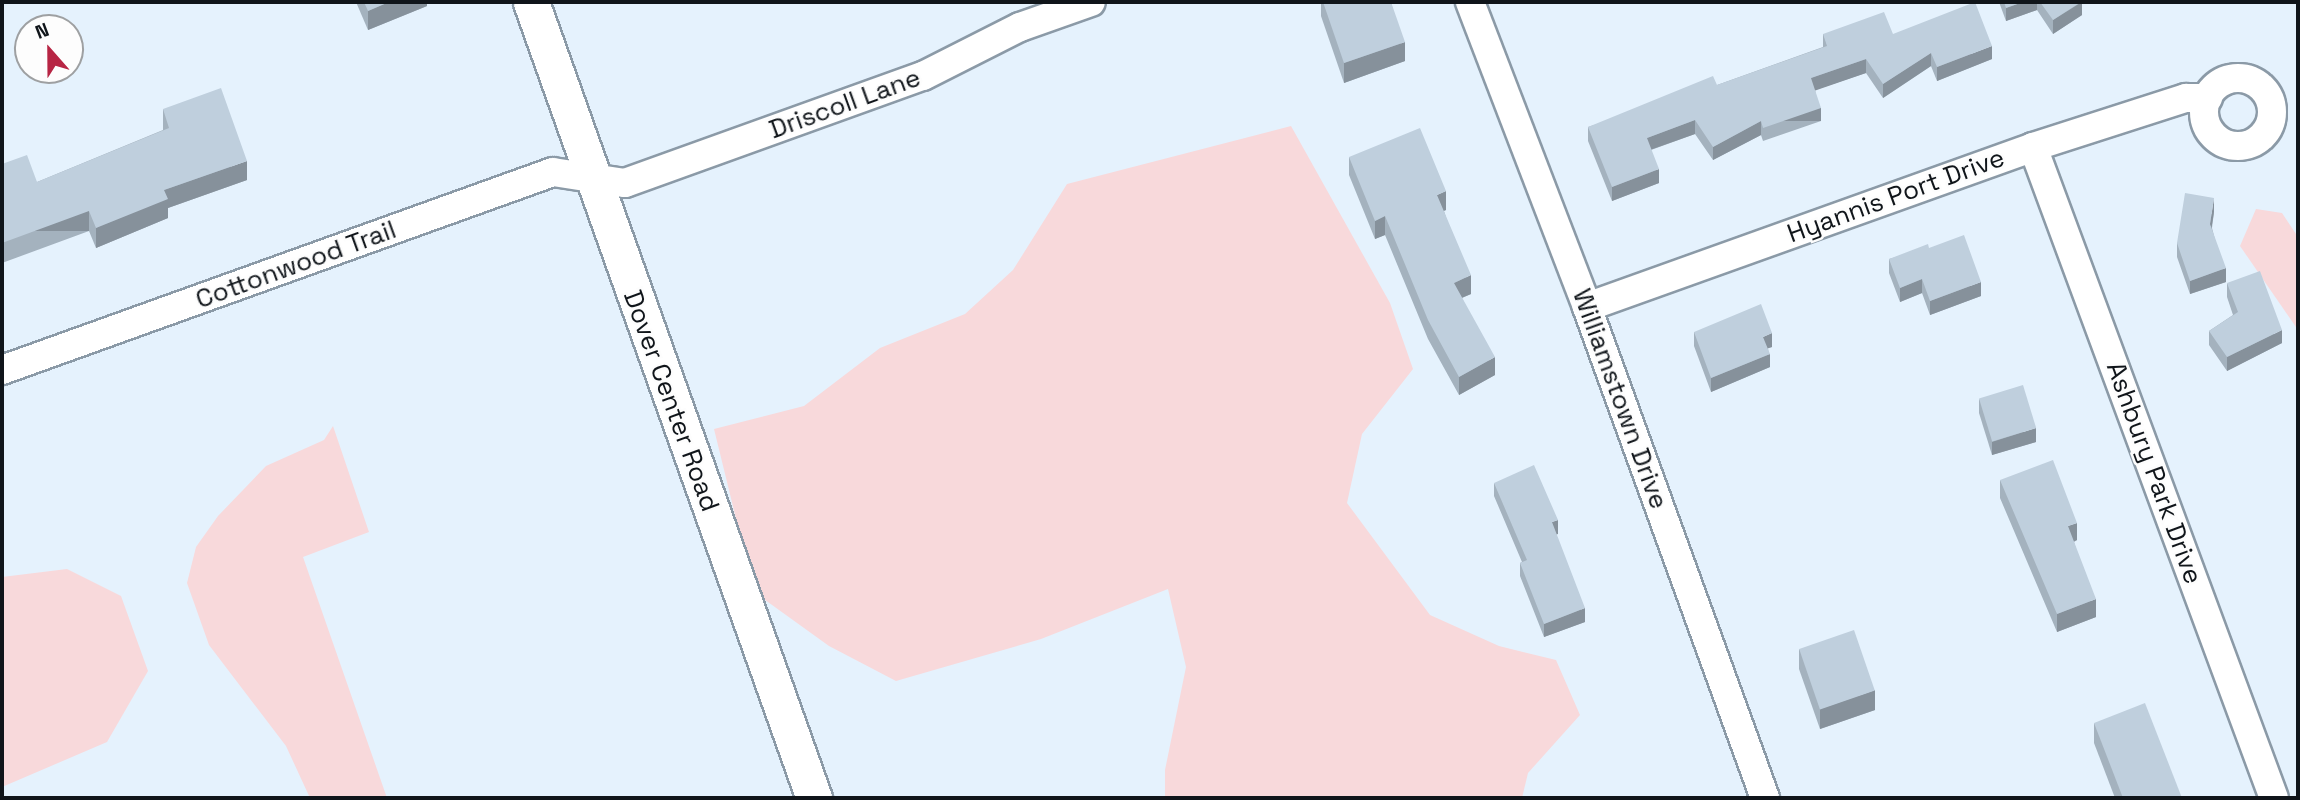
<!DOCTYPE html>
<style>
body{margin:0}
#map{position:relative;width:2300px;height:800px;overflow:hidden;background:#e5f2fd;font-family:"Space Grotesk",sans-serif}
div>[style]{position:absolute}
[style*='--x']{left:calc(var(--x)*1px);top:calc(var(--y)*1px);width:calc(var(--w)*1px);rotate:calc(var(--a)*1deg)}
.green>*{inset:0;background:#f8d9db}
.roads{filter:drop-shadow(2px 0 #8b9aa7) drop-shadow(-2px 0 #8b9aa7) drop-shadow(0 2px #8b9aa7) drop-shadow(0 -2px #8b9aa7)}
.minor>*{height:28px;margin:-14px;padding:0 14px;transform-origin:14px;border-radius:14px;background:#fff}
.minor>.ring{margin:-14px;padding:0;box-sizing:content-box;background:none;border:28px solid #fff;border-radius:50%}
.tertiary>*{height:35px;margin:-17.5px;padding:0 17.5px;transform-origin:17.5px;border-radius:17.5px;background:#fff}
.wall>*{inset:0;background:#a4b2be}
.shaded-wall>*{inset:0;background:#86919b;transform-origin:0 0}
.building>*{inset:0;background:#bfcfdd;transform-origin:0 0}
span{translate:-50% -50%;white-space:nowrap;text-align:center;line-height:1.15;-webkit-text-stroke:5px #fdfdfd;paint-order:stroke}
.street-label{font-size:26px;color:#10151a}
.frame{position:absolute;inset:0;border:4px solid #10151a;pointer-events:none}
.north{position:absolute;left:14px;top:14px;width:70px;height:70px;box-sizing:border-box;background:#fdfdfd;border:2px solid #9ea0a2;border-radius:50%;rotate:339deg;font-size:19px;font-weight:700;line-height:28px;text-align:center;color:#10151a}
.north::after{content:'';display:block;margin:auto;width:24px;height:32px;background:#b72544;clip-path:polygon(50% 0,100% 100%,50% 72%,0 100%)}
</style>
<div id="map">
<div class="green">
<i style="clip-path:polygon(1291px 126px,1390px 303px,1413px 369px,1362px 434px,1347px 503px,1430px 615px,1499px 646px,1556px 660px,1580px 715px,1528px 773px,1522px 798px,1165px 798px,1165px 770px,1186px 667px,1168px 589px,1041px 639px,896px 681px,829px 646px,754px 592px,714px 429px,804px 406px,880px 348px,965px 314px,1013px 270px,1067px 184px)"></i>
<i style="clip-path:polygon(2256px 209px,2282px 213px,2298px 237px,2298px 330px,2240px 246px)"></i>
<i style="clip-path:polygon(333px 426px,369px 532px,303px 557px,387px 798px,310px 798px,286px 746px,209px 645px,187px 583px,196px 547px,218px 516px,266px 466px,324px 440px)"></i>
<i style="clip-path:polygon(67px 569px,121px 596px,148px 671px,107px 742px,2px 787px,2px 577px)"></i>
</div>
<div class="roads">
<div class="minor">
<i style="--x:1470;--y:2;--w:327;--a:69"></i>
<i style="--x:1587;--y:307;--w:522;--a:70.07"></i>
<i class="ring" style="left:2204px;top:78px;width:40px;height:40px"></i>
<i style="--x:2033;--y:147;--w:694;--a:69.69"></i>
<i style="--x:1587;--y:307;--w:474;--a:-19.7"></i>
<i style="--x:2033;--y:147;--w:161;--a:-17.8"></i>
<i style="--x:2186;--y:98;--w:22;--a:0"></i>
<i style="--x:2;--y:370;--w:585;--a:-19.77"></i>
<i style="--x:553;--y:172;--w:73;--a:8.7"></i>
<i style="--x:625;--y:183;--w:317;--a:-19.8"></i>
<i style="--x:923;--y:76;--w:109;--a:-26.8"></i>
<i style="--x:1020;--y:27;--w:75;--a:-19.4"></i>
</div>
<div class="tertiary">
<i style="--x:531;--y:2;--w:845;--a:70.43"></i>
</div>
</div>
<div class="wall">
<i style="clip-path:polygon(356px 2px,427px 2px,427px 6px,368px 30px)"></i>
<i style="clip-path:polygon(1321px 2px,1391px 2px,1405px 61px,1344px 83px,1321px 16px)"></i>
<i style="clip-path:polygon(1999px 2px,2082px 2px,2082px 15px,2053px 34px,2037px 10px,2006px 21px)"></i>
<i style="clip-path:polygon(1823px 34px,1893px 34px,1992px 59px,1937px 81px,1931px 66px,1883px 98px,1866px 73px,1815px 90px,1821px 121px,1763px 141px,1761px 135px,1713px 160px,1695px 134px,1651px 150px,1659px 183px,1612px 201px,1588px 141px,1588px 127px,1717px 85px,1823px 47px)"></i>
<i style="clip-path:polygon(163px 109px,247px 180px,168px 208px,168px 218px,96px 248px,89px 231px,2px 263px,2px 164px,37px 182px,163px 130px)"></i>
<i style="clip-path:polygon(1349px 157px,1446px 210px,1444px 211px,1471px 294px,1462px 298px,1495px 375px,1459px 395px,1428px 339px,1385px 235px,1375px 239px,1349px 175px)"></i>
<i style="clip-path:polygon(2214px 212px,2212px 228px,2226px 282px,2190px 294px,2177px 257px,2177px 243px)"></i>
<i style="clip-path:polygon(1929px 248px,1981px 296px,1930px 315px,1922px 293px,1900px 302px,1889px 273px,1889px 259px)"></i>
<i style="clip-path:polygon(2227px 283px,2282px 343px,2227px 371px,2209px 345px,2209px 331px,2233px 315px,2227px 297px)"></i>
<i style="clip-path:polygon(1694px 332px,1772px 347px,1768px 348px,1770px 367px,1711px 392px,1694px 346px)"></i>
<i style="clip-path:polygon(1979px 399px,2036px 442px,1992px 455px,1979px 413px)"></i>
<i style="clip-path:polygon(2000px 480px,2077px 540px,2074px 542px,2096px 617px,2057px 632px,2000px 498px)"></i>
<i style="clip-path:polygon(1494px 483px,1558px 534px,1556px 534px,1585px 622px,1544px 637px,1520px 576px,1520px 563px,1522px 562px,1494px 496px)"></i>
<i style="clip-path:polygon(1799px 649px,1875px 710px,1820px 729px,1799px 669px)"></i>
<i style="clip-path:polygon(2094px 723px,2182px 798px,2115px 798px,2094px 743px)"></i>
</div>
<div class="shaded-wall">
<i style="clip-path:polygon(389px 2px,427px 2px,427px 6px,368px 30px,368px 11px)"></i>
<i style="clip-path:polygon(2023px 2px,2037px 2px,2037px 10px,2006px 21px,2006px 8px)"></i>
<i style="clip-path:polygon(2082px 2px,2082px 15px,2053px 34px,2053px 20px)"></i>
<i style="clip-path:polygon(1405px 42px,1405px 61px,1344px 83px,1344px 63px)"></i>
<i style="clip-path:polygon(1992px 46px,1992px 59px,1937px 81px,1937px 67px)"></i>
<i style="clip-path:polygon(1931px 53px,1931px 66px,1883px 98px,1883px 84px)"></i>
<i style="clip-path:polygon(1866px 59px,1866px 73px,1811px 92px,1811px 78px)"></i>
<i style="left:1821px;top:108px;width:13px;height:61px;rotate:90deg"></i>
<i style="clip-path:polygon(1695px 120px,1695px 134px,1647px 151px,1647px 138px)"></i>
<i style="clip-path:polygon(1761px 121px,1761px 135px,1713px 160px,1713px 147px)"></i>
<i style="clip-path:polygon(247px 161px,247px 180px,168px 208px,168px 218px,96px 248px,96px 228px,164px 190px)"></i>
<i style="clip-path:polygon(1659px 169px,1659px 183px,1612px 201px,1612px 187px)"></i>
<i style="clip-path:polygon(1446px 191px,1446px 210px,1437px 213px,1437px 195px)"></i>
<i style="clip-path:polygon(2214px 198px,2214px 212px,2210px 237px,2210px 224px)"></i>
<i style="left:89px;top:211px;width:20px;height:93px;rotate:90deg"></i>
<i style="clip-path:polygon(1385px 216px,1385px 235px,1375px 239px,1375px 221px)"></i>
<i style="clip-path:polygon(2226px 268px,2226px 282px,2190px 294px,2190px 281px)"></i>
<i style="clip-path:polygon(1471px 275px,1471px 294px,1454px 301px,1454px 283px)"></i>
<i style="clip-path:polygon(1922px 279px,1922px 293px,1900px 302px,1900px 288px)"></i>
<i style="clip-path:polygon(1981px 282px,1981px 296px,1930px 315px,1930px 301px)"></i>
<i style="clip-path:polygon(2282px 330px,2282px 343px,2227px 371px,2227px 357px)"></i>
<i style="clip-path:polygon(1772px 333px,1772px 347px,1763px 350px,1763px 337px)"></i>
<i style="clip-path:polygon(1770px 354px,1770px 367px,1711px 392px,1711px 378px)"></i>
<i style="clip-path:polygon(1495px 357px,1495px 375px,1459px 395px,1459px 377px)"></i>
<i style="clip-path:polygon(2036px 428px,2036px 442px,1992px 455px,1992px 442px)"></i>
<i style="clip-path:polygon(1558px 520px,1558px 534px,1552px 536px,1552px 522px)"></i>
<i style="clip-path:polygon(2077px 523px,2077px 540px,2068px 544px,2068px 526px)"></i>
<i style="clip-path:polygon(2096px 599px,2096px 617px,2057px 632px,2057px 614px)"></i>
<i style="clip-path:polygon(1585px 608px,1585px 622px,1544px 637px,1544px 624px)"></i>
<i style="clip-path:polygon(1875px 690px,1875px 710px,1820px 729px,1820px 709px)"></i>
</div>
<div class="building">
<i style="clip-path:polygon(364px 2px,389px 2px,368px 11px)"></i>
<i style="clip-path:polygon(1323px 2px,1391px 2px,1405px 42px,1344px 63px)"></i>
<i style="clip-path:polygon(1975px 2px,1992px 46px,1937px 67px,1931px 53px,1883px 84px,1866px 59px,1811px 78px,1821px 108px,1763px 128px,1761px 121px,1713px 147px,1695px 120px,1647px 138px,1659px 169px,1612px 187px,1588px 127px,1713px 76px,1717px 85px,1827px 46px,1823px 34px,1884px 12px,1893px 34px)"></i>
<i style="clip-path:polygon(2004px 2px,2023px 2px,2006px 8px)"></i>
<i style="clip-path:polygon(2040px 2px,2081px 2px,2053px 20px)"></i>
<i style="clip-path:polygon(221px 88px,247px 161px,164px 190px,168px 199px,96px 228px,89px 211px,2px 243px,2px 164px,27px 155px,37px 182px,169px 128px,163px 109px)"></i>
<i style="clip-path:polygon(1420px 128px,1446px 191px,1437px 195px,1471px 275px,1454px 283px,1495px 357px,1459px 377px,1428px 320px,1385px 216px,1375px 221px,1349px 157px)"></i>
<i style="clip-path:polygon(2185px 193px,2214px 198px,2210px 224px,2226px 268px,2190px 281px,2177px 243px)"></i>
<i style="clip-path:polygon(1964px 235px,1981px 282px,1930px 301px,1922px 279px,1900px 288px,1889px 259px,1928px 244px,1929px 248px)"></i>
<i style="clip-path:polygon(2260px 271px,2282px 330px,2227px 357px,2209px 331px,2238px 312px,2227px 283px)"></i>
<i style="clip-path:polygon(1761px 304px,1772px 333px,1763px 337px,1770px 354px,1711px 378px,1694px 332px)"></i>
<i style="left:2023px;top:385px;width:45px;height:46px;rotate:73deg"></i>
<i style="clip-path:polygon(2053px 460px,2077px 523px,2068px 526px,2096px 599px,2057px 614px,2000px 480px)"></i>
<i style="clip-path:polygon(1534px 465px,1558px 520px,1552px 522px,1585px 608px,1544px 624px,1520px 563px,1527px 560px,1494px 483px)"></i>
<i style="left:1854px;top:630px;width:64px;height:58px;rotate:71deg"></i>
<i style="clip-path:polygon(2145px 703px,2182px 798px,2123px 798px,2094px 723px)"></i>
</div>
<div class="street-label">
<span style="left:845px;top:104px;rotate:-20deg">Driscoll Lane</span>
<span style="left:1896px;top:196px;rotate:-20deg">Hyannis Port Drive</span>
<span style="left:296px;top:265px;rotate:-20deg">Cottonwood Trail</span>
<span style="left:1620px;top:399px;rotate:70deg">Williamstown Drive</span>
<span style="left:671px;top:401px;rotate:70deg">Dover Center Road</span>
<span style="left:2154px;top:473px;rotate:70deg">Ashbury Park Drive</span>
</div>
<div class="frame"></div>
<div class="north">N</div>
</div>
